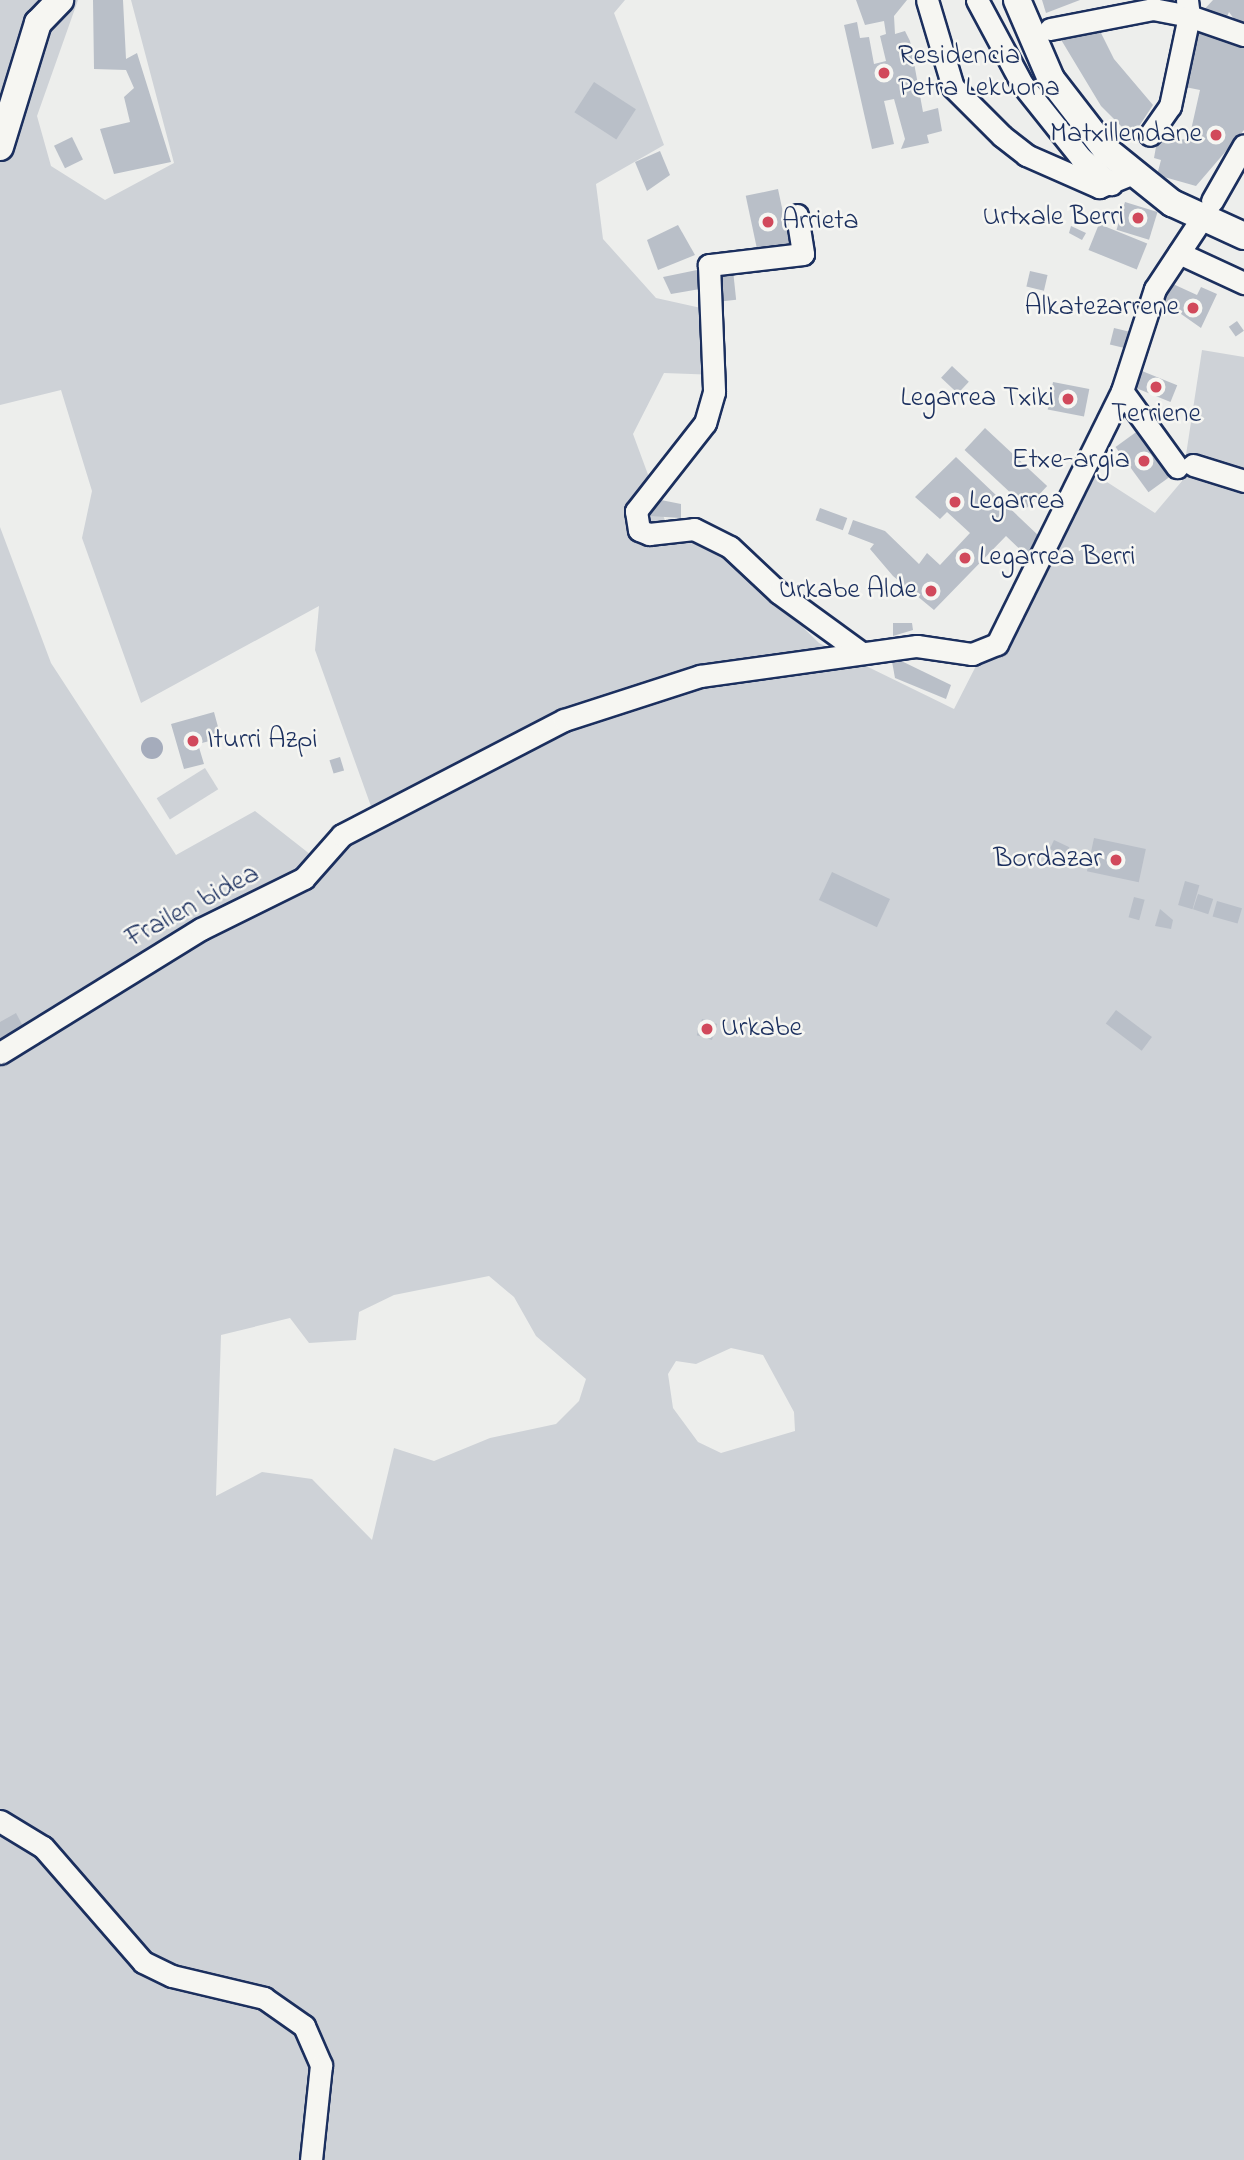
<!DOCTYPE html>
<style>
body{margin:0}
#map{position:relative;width:1244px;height:2160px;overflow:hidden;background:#edeeec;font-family:"Indie Flower",sans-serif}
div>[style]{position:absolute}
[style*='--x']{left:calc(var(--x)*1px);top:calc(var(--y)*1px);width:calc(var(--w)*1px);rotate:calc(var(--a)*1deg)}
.green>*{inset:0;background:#ced2d7;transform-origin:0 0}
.water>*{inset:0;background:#a5acbc}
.round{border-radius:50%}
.building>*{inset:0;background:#b9bfc8;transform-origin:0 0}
.roads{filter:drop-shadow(2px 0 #1b2f5e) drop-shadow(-2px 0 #1b2f5e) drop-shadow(0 2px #1b2f5e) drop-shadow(0 -2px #1b2f5e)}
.minor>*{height:21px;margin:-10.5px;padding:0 10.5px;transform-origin:10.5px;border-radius:10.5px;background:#f6f6f2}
.major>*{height:26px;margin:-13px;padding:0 13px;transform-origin:13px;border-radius:13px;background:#f6f6f2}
.dots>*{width:19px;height:19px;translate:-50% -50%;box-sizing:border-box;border:4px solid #f6f6f2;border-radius:50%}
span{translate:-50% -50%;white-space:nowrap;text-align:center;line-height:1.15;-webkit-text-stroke:5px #f6f6f2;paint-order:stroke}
.poi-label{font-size:28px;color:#1b2f5e}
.left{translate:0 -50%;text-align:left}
.right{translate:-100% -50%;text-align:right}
.street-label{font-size:28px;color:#1b2f5e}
</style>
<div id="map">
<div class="green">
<i style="clip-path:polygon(evenodd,0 0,78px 0,37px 116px,51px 166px,105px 200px,174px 163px,131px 0,625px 0,614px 13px,664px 145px,596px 184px,603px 239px,656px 298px,710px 310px,718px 375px,664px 373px,633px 434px,670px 534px,710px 537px,819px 643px,954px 709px,1079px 464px,1155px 513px,1182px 481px,1202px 350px,1244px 357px,1244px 2160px,0 2160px,0 527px,51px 663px,176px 855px,255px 811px,320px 862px,377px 823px,315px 650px,319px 606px,141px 703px,82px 538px,92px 491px,61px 390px,0 405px,0 0,489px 1276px,514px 1297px,536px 1336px,586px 1379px,579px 1401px,556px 1424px,490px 1438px,434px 1461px,394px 1448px,372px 1540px,312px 1479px,262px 1472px,216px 1496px,221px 1335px,290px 1318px,309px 1343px,356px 1340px,359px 1312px,394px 1295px,489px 1276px,0 0,731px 1348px,763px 1355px,794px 1412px,795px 1431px,721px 1453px,698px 1442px,673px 1408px,668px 1374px,676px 1361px,696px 1364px,731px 1348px)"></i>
<i style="left:205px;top:768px;width:25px;height:57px;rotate:58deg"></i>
</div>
<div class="water">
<i class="round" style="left:141px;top:737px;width:22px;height:22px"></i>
</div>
<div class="building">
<i style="clip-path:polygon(93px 0,123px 0,126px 59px,137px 53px,171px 162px,114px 174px,100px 129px,130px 122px,124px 97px,134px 88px,126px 70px,94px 69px)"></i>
<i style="clip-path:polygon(856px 0,907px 0,894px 16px,895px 34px,905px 31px,910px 41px,923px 112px,938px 108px,942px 131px,927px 135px,929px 143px,901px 149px,905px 139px,894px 99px,884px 101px,894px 144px,872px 149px,844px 25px,857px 22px,860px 38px,869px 37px,874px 64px,886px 61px,880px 36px,886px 34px,884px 21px,865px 25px)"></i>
<i style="clip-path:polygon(1042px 0,1080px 0,1046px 13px)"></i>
<i style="clip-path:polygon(1213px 0,1244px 0,1244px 33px,1229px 12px,1224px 24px,1201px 13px)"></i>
<i style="clip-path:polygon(1097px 25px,1114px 59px,1153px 105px,1132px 137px,1101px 106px,1057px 33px)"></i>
<i style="clip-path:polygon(1198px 27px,1244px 36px,1244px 130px,1196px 186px,1157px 175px,1161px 160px,1154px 158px,1157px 141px,1189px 139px,1200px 90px,1185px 87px)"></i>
<i style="left:594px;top:82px;width:50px;height:36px;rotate:33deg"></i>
<i style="left:72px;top:137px;width:25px;height:20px;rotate:64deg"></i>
<i style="clip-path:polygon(660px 151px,670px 175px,647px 191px,635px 162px)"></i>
<i style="left:778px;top:189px;width:61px;height:33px;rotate:78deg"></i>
<i style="left:1125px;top:202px;width:34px;height:29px;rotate:17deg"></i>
<i style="left:1099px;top:224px;width:52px;height:28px;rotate:22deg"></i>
<i style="clip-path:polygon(678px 225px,695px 255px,658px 270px,647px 240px)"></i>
<i style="clip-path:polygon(1071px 226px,1086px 233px,1082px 240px,1069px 233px)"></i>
<i style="clip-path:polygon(697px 270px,700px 289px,671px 294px,663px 277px)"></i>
<i style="left:733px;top:270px;width:30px;height:20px;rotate:84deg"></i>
<i style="left:1030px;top:271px;width:18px;height:16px;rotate:13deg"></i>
<i style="clip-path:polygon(1173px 284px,1197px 295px,1201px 287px,1217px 294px,1201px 328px,1164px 302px)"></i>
<i style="left:1237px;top:321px;width:12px;height:10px;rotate:55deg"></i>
<i style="left:1114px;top:328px;width:16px;height:17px;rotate:14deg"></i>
<i style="left:952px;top:366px;width:23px;height:16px;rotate:43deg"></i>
<i style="left:1142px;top:371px;width:38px;height:18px;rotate:22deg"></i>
<i style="left:1053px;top:382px;width:37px;height:28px;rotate:11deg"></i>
<i style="left:985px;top:428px;width:85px;height:30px;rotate:43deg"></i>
<i style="left:1139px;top:430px;width:56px;height:29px;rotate:54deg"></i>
<i style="clip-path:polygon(956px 457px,1040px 537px,1029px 558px,1006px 536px,934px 610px,893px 576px,870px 549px,874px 544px,848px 534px,853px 520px,885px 531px,919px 564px,927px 553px,940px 565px,970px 533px,947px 512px,940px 519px,915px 497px)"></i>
<i style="clip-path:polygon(651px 498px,681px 504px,681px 518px,650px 516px)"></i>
<i style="left:820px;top:508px;width:29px;height:13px;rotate:20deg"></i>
<i style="clip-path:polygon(893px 623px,912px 623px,913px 630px,893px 636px)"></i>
<i style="clip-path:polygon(891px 656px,951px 685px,946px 699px,895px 678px)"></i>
<i style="clip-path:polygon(214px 712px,221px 738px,198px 744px,204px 764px,184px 769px,171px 724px)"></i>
<i style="left:340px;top:757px;width:14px;height:11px;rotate:73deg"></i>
<i style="left:1094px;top:838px;width:53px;height:34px;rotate:12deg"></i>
<i style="left:1054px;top:840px;width:17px;height:10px;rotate:25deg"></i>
<i style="left:832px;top:872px;width:64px;height:31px;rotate:25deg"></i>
<i style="left:1185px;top:881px;width:15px;height:25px;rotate:16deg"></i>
<i style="left:1198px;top:894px;width:16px;height:16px;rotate:18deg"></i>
<i style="left:1134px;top:897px;width:11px;height:21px;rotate:15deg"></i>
<i style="left:1217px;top:901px;width:26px;height:16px;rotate:16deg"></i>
<i style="clip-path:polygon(1160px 909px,1173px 920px,1171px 929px,1155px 926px)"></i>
<i style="left:1116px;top:1010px;width:45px;height:17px;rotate:37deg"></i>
<i style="clip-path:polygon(16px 1013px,25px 1030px,0 1045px,0 1022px)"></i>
<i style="left:702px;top:1019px;width:16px;height:17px;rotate:18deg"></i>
</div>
<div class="roads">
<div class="minor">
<i style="--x:927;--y:0;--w:91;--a:73.4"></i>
<i style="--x:953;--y:87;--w:69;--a:45"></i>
<i style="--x:1002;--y:136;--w:31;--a:38"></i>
<i style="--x:1026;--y:155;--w:80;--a:23.7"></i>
<i style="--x:1099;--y:187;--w:35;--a:-22"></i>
<i style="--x:977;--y:0;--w:95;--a:61.8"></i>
<i style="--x:1022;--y:84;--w:95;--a:51.4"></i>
<i style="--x:1081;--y:158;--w:40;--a:41"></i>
<i style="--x:1187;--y:0;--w:16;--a:83"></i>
<i style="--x:1189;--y:16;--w:58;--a:19.1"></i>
<i style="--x:1050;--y:29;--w:105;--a:-11"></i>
<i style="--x:1153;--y:9;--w:37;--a:11"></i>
<i style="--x:1189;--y:16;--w:92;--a:101.9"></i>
<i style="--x:1170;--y:106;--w:35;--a:125"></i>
<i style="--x:1212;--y:201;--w:64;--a:-60.3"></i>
<i style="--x:797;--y:215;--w:39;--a:81"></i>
<i style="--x:803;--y:254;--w:95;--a:173.3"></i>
<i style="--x:709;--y:265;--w:127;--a:87.7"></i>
<i style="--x:714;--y:392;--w:32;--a:106"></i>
<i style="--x:705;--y:423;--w:112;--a:128.1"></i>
<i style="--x:636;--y:511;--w:19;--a:81"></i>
<i style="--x:639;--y:530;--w:11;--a:22"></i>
<i style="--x:649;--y:534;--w:45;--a:-6.3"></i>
<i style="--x:694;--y:529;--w:40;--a:26.6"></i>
<i style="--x:730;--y:547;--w:67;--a:43.2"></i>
<i style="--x:779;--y:593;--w:100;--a:36.1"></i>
<i style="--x:1179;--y:253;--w:72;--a:24.8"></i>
<i style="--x:1122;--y:391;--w:94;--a:54.1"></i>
<i style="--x:1193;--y:465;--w:53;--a:17.4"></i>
<i style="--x:0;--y:1053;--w:236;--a:-31.7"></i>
<i style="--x:201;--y:929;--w:115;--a:-26.3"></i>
<i style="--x:304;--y:878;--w:57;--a:-48.5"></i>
<i style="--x:342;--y:835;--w:250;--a:-27.4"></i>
<i style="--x:564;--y:720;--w:143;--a:-17.9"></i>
<i style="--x:700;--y:676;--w:219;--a:-7.9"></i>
<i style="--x:917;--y:646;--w:56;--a:8.3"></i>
<i style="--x:972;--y:654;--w:27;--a:-22"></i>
<i style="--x:997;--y:644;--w:282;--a:-63.7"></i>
<i style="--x:1122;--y:391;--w:107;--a:-72.1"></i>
<i style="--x:1155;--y:289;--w:85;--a:-56.5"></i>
<i style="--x:0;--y:1821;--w:50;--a:31.2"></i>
<i style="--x:43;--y:1847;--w:152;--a:49"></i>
<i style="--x:143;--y:1962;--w:32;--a:26"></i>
<i style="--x:172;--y:1976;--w:95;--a:13.4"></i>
<i style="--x:264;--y:1998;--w:49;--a:35"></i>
<i style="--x:304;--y:2026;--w:43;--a:66.4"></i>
<i style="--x:321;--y:2065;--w:96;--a:96"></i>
</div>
<div class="major">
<i style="--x:1017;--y:0;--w:86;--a:66.7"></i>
<i style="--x:1051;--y:79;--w:90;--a:52.2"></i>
<i style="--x:1106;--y:150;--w:85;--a:38.8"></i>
<i style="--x:1172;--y:203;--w:79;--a:24.6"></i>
<i style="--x:0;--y:147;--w:130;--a:-73"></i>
<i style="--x:38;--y:23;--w:32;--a:-46"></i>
</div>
</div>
<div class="dots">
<i style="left:884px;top:73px;background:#d1495b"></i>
<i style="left:1216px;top:135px;background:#d1495b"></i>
<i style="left:1138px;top:218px;background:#d1495b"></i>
<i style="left:768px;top:222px;background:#d1495b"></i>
<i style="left:1193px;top:308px;background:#d1495b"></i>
<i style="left:1156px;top:387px;background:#d1495b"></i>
<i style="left:1068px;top:399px;background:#d1495b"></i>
<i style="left:1144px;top:461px;background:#d1495b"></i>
<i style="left:955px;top:502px;background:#d1495b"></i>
<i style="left:965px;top:558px;background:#d1495b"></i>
<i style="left:931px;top:591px;background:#d1495b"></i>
<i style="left:193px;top:741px;background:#d1495b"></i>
<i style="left:1116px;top:860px;background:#d1495b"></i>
<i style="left:707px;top:1029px;background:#d1495b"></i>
</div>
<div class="poi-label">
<span class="left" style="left:898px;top:73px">Residencia<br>Petra Lekuona</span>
<span class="right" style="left:1202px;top:135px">Matxillendane</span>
<span class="right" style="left:1124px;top:218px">Urtxale Berri</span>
<span class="left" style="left:782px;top:222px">Arrieta</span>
<span class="right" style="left:1179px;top:308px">Alkatezarrene</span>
<span class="right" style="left:1054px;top:399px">Legarrea Txiki</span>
<span style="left:1156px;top:415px">Terriene</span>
<span class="right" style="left:1130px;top:461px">Etxe-argia</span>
<span class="left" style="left:969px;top:502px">Legarrea</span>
<span class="left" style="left:979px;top:558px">Legarrea Berri</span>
<span class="right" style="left:917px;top:591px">Urkabe Alde</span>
<span class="left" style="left:207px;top:741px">Iturri Azpi</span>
<span class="right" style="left:1102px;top:860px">Bordazar</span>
<span class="left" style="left:721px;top:1029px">Urkabe</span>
</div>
<div class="street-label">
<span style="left:193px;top:907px;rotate:-28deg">Frailen bidea</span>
</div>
</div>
